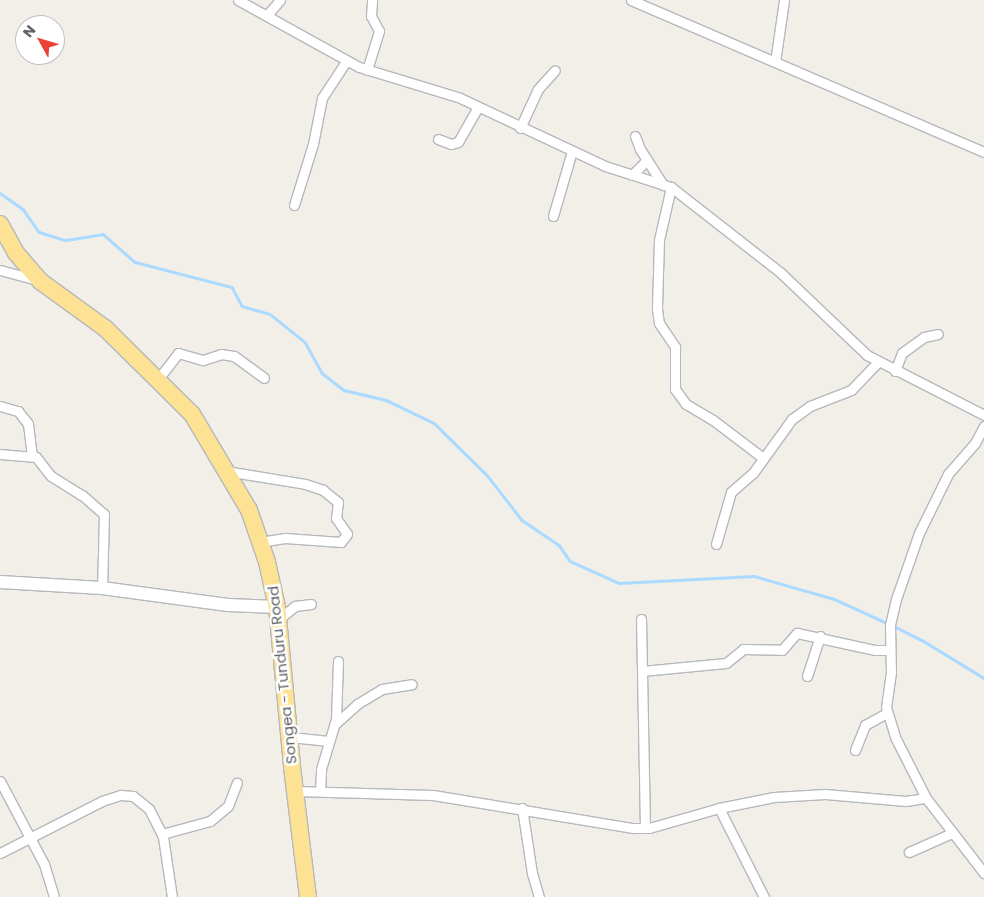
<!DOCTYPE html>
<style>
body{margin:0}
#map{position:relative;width:984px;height:897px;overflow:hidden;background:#f1efe8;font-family:Poppins,sans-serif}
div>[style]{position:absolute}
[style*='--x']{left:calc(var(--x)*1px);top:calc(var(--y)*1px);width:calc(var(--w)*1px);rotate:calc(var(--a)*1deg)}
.stream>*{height:2.5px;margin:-1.25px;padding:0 1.25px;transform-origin:1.25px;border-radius:1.25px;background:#aadaff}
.roads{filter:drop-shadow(1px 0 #b5b8bc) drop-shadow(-1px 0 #b5b8bc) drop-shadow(0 1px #b5b8bc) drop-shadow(0 -1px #b5b8bc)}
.street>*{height:9px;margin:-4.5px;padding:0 4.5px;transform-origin:4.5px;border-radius:4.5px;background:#fff}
.secondary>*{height:12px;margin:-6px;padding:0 6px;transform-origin:6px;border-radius:6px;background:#fff}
.highway>*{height:16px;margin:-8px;padding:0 8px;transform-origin:8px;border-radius:8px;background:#fde293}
span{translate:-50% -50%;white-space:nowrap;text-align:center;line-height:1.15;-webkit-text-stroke:5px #fff;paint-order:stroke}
.street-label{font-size:15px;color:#5f6368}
.north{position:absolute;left:15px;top:15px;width:50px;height:50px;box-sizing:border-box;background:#fff;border:1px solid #bfc1c3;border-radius:50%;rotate:309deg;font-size:14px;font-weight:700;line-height:20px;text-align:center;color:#5f6368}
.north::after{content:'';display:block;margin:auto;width:18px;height:22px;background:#ea4335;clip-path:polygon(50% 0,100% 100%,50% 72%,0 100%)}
</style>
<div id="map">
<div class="stream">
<i style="--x:0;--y:193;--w:28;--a:35"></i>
<i style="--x:23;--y:209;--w:28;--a:55"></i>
<i style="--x:39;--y:232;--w:28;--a:17"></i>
<i style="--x:66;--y:240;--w:37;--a:-9"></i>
<i style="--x:103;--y:234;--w:43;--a:41.2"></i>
<i style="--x:135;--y:262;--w:100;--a:14.5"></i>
<i style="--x:232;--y:287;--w:21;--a:62"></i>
<i style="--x:242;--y:306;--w:29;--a:16"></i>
<i style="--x:270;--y:314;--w:45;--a:38.7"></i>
<i style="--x:305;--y:342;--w:35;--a:61"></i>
<i style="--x:322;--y:373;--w:28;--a:38"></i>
<i style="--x:344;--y:390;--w:43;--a:13.4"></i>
<i style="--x:386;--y:400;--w:53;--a:25.6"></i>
<i style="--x:434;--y:423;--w:74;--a:44.5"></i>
<i style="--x:487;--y:475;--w:57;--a:52.1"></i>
<i style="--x:522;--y:520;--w:45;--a:34"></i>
<i style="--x:559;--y:545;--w:19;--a:55"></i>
<i style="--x:570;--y:561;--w:54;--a:24.2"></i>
<i style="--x:619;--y:583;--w:135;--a:-3"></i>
<i style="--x:754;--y:576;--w:83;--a:16"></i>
<i style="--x:834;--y:599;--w:58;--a:24.4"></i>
<i style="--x:892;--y:625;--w:34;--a:27"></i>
<i style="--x:922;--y:640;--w:73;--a:31.5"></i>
</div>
<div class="roads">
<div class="street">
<i style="--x:238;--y:0;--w:138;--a:29"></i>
<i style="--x:359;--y:67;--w:103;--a:16.9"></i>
<i style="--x:458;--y:97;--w:162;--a:25.1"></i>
<i style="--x:605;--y:166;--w:69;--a:17.7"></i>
<i style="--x:671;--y:187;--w:140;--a:38"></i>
<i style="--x:781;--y:273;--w:119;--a:43.6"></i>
<i style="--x:867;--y:355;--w:131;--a:27.1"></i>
<i style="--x:631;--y:0;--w:384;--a:23.3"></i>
<i style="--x:267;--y:15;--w:20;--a:-49"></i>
<i style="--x:775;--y:62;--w:63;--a:-81.7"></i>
<i style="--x:367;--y:70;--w:41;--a:-72.9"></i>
<i style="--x:379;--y:31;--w:17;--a:-118"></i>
<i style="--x:371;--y:16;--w:16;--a:-86"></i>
<i style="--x:520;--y:128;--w:43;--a:-65.2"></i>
<i style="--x:538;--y:89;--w:25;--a:-48"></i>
<i style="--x:635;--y:136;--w:14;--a:69"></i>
<i style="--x:640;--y:149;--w:43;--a:57.4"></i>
<i style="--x:438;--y:139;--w:14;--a:21"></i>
<i style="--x:451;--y:144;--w:7;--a:-16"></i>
<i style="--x:458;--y:142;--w:40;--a:-60.3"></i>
<i style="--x:632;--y:175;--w:21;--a:-45"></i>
<i style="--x:671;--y:187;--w:54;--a:102.8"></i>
<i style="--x:659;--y:240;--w:69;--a:91.7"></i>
<i style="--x:657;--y:309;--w:14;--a:82"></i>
<i style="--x:659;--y:323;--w:29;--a:56"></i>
<i style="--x:675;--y:347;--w:42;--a:90"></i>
<i style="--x:675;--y:389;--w:19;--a:54"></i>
<i style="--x:686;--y:404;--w:31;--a:31"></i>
<i style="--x:713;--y:420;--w:63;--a:37.2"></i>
<i style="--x:294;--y:205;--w:64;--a:-72.7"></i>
<i style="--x:313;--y:144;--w:47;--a:-78.9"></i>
<i style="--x:322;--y:98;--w:45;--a:-56.7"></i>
<i style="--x:553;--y:216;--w:68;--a:-73.7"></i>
<i style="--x:0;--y:270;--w:39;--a:15"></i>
<i style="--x:895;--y:371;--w:19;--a:-69"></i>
<i style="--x:902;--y:353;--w:27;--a:-36"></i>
<i style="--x:924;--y:337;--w:14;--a:-12"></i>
<i style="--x:158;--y:379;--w:33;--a:-52"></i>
<i style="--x:178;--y:353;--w:26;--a:16"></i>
<i style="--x:203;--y:360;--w:19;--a:-18"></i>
<i style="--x:221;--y:354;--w:13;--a:9"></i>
<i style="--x:234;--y:356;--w:37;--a:36"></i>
<i style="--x:0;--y:406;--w:19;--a:16"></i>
<i style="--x:18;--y:411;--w:16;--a:52"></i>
<i style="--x:28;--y:424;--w:32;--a:83"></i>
<i style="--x:984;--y:426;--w:19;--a:118"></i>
<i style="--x:975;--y:443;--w:41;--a:131.1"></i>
<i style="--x:948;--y:474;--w:66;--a:116.2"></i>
<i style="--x:919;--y:533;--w:70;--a:109.2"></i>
<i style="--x:896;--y:599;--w:27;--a:103"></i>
<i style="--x:890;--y:625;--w:47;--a:88.8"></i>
<i style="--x:891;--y:672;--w:35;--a:98"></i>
<i style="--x:886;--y:707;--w:31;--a:73"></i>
<i style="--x:895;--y:737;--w:68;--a:63.1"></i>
<i style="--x:926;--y:798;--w:95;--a:52.3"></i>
<i style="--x:0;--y:454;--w:36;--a:5"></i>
<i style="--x:36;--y:457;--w:24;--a:52"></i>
<i style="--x:51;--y:476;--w:36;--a:32"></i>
<i style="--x:82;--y:495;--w:29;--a:41"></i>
<i style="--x:104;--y:514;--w:74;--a:91.5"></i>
<i style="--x:226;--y:471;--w:80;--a:9.3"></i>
<i style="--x:305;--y:484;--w:19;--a:18"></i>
<i style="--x:323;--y:490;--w:19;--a:39"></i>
<i style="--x:338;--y:502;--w:16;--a:97"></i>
<i style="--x:336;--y:518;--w:19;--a:55"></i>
<i style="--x:347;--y:534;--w:10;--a:127"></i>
<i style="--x:341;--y:542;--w:56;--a:-175.9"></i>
<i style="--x:285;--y:538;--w:25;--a:171"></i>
<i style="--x:716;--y:544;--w:54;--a:-73.9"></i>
<i style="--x:731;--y:492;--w:29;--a:-41"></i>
<i style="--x:753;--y:473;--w:67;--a:-54.2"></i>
<i style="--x:792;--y:419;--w:22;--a:-36"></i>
<i style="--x:810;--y:406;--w:44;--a:-21.3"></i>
<i style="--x:851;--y:390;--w:39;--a:-46"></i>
<i style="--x:279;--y:619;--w:21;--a:-39"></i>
<i style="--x:295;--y:606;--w:16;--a:-7"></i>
<i style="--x:641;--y:619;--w:209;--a:88.9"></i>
<i style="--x:642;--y:671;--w:84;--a:-5.4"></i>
<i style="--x:726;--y:663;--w:22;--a:-39"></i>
<i style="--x:743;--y:649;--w:39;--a:1"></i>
<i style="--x:782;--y:650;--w:23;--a:-49"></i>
<i style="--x:797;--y:633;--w:80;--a:12.3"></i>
<i style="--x:875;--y:650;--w:15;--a:0"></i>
<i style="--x:807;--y:676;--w:42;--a:-72"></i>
<i style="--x:334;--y:725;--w:31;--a:-42"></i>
<i style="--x:357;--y:704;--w:29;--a:-31"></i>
<i style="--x:382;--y:689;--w:30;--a:-9"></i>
<i style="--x:290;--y:737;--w:39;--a:6"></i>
<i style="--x:855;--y:750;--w:27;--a:-68"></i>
<i style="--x:865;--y:725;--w:25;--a:-29"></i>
<i style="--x:0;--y:781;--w:94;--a:62.1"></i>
<i style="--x:44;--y:864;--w:34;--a:73"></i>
<i style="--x:296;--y:791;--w:137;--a:1.7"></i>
<i style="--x:433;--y:795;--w:203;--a:9.4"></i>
<i style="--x:633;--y:828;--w:16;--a:0"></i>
<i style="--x:649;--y:828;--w:73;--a:-15.9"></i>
<i style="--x:719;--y:808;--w:56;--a:-11.3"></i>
<i style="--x:774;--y:797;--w:51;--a:-3.4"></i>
<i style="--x:825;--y:794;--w:81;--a:4.9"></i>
<i style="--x:906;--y:801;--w:20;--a:-9"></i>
<i style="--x:320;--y:791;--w:22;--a:-87"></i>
<i style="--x:321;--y:769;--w:52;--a:-73.3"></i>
<i style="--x:336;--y:719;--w:58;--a:-88"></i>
<i style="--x:522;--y:808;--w:66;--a:81.3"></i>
<i style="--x:532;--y:873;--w:25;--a:74"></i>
<i style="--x:719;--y:808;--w:100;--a:63.2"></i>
<i style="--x:162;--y:834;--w:50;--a:-15.2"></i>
<i style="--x:210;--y:821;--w:23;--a:-40"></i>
<i style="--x:228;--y:806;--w:25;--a:-69"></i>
<i style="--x:909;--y:852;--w:47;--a:-23.8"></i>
<i style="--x:0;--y:853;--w:114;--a:-27"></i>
<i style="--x:102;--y:801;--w:20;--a:-18"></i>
<i style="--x:121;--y:795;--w:12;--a:5"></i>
<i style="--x:133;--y:796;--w:21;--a:39"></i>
<i style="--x:149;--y:809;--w:31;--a:63"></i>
<i style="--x:163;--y:837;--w:61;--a:81.5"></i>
</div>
<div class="secondary">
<i style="--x:0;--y:582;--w:102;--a:3.4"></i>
<i style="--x:102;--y:588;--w:127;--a:7.7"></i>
<i style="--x:228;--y:605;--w:49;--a:2.3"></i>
</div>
<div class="highway">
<i style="--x:0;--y:224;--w:33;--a:61"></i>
<i style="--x:16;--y:253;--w:37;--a:49"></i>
<i style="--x:40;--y:281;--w:80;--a:35.9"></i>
<i style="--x:105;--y:328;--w:122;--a:44.7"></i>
<i style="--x:192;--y:414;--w:112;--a:59.3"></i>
<i style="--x:249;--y:510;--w:55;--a:70.9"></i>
<i style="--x:267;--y:562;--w:46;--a:77.5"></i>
<i style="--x:277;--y:607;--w:161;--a:84.6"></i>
<i style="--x:292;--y:767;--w:131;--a:83"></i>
</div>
</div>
<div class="street-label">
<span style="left:282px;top:675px;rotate:-96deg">Songea - Tunduru Road</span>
</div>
<div class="north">N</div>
</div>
